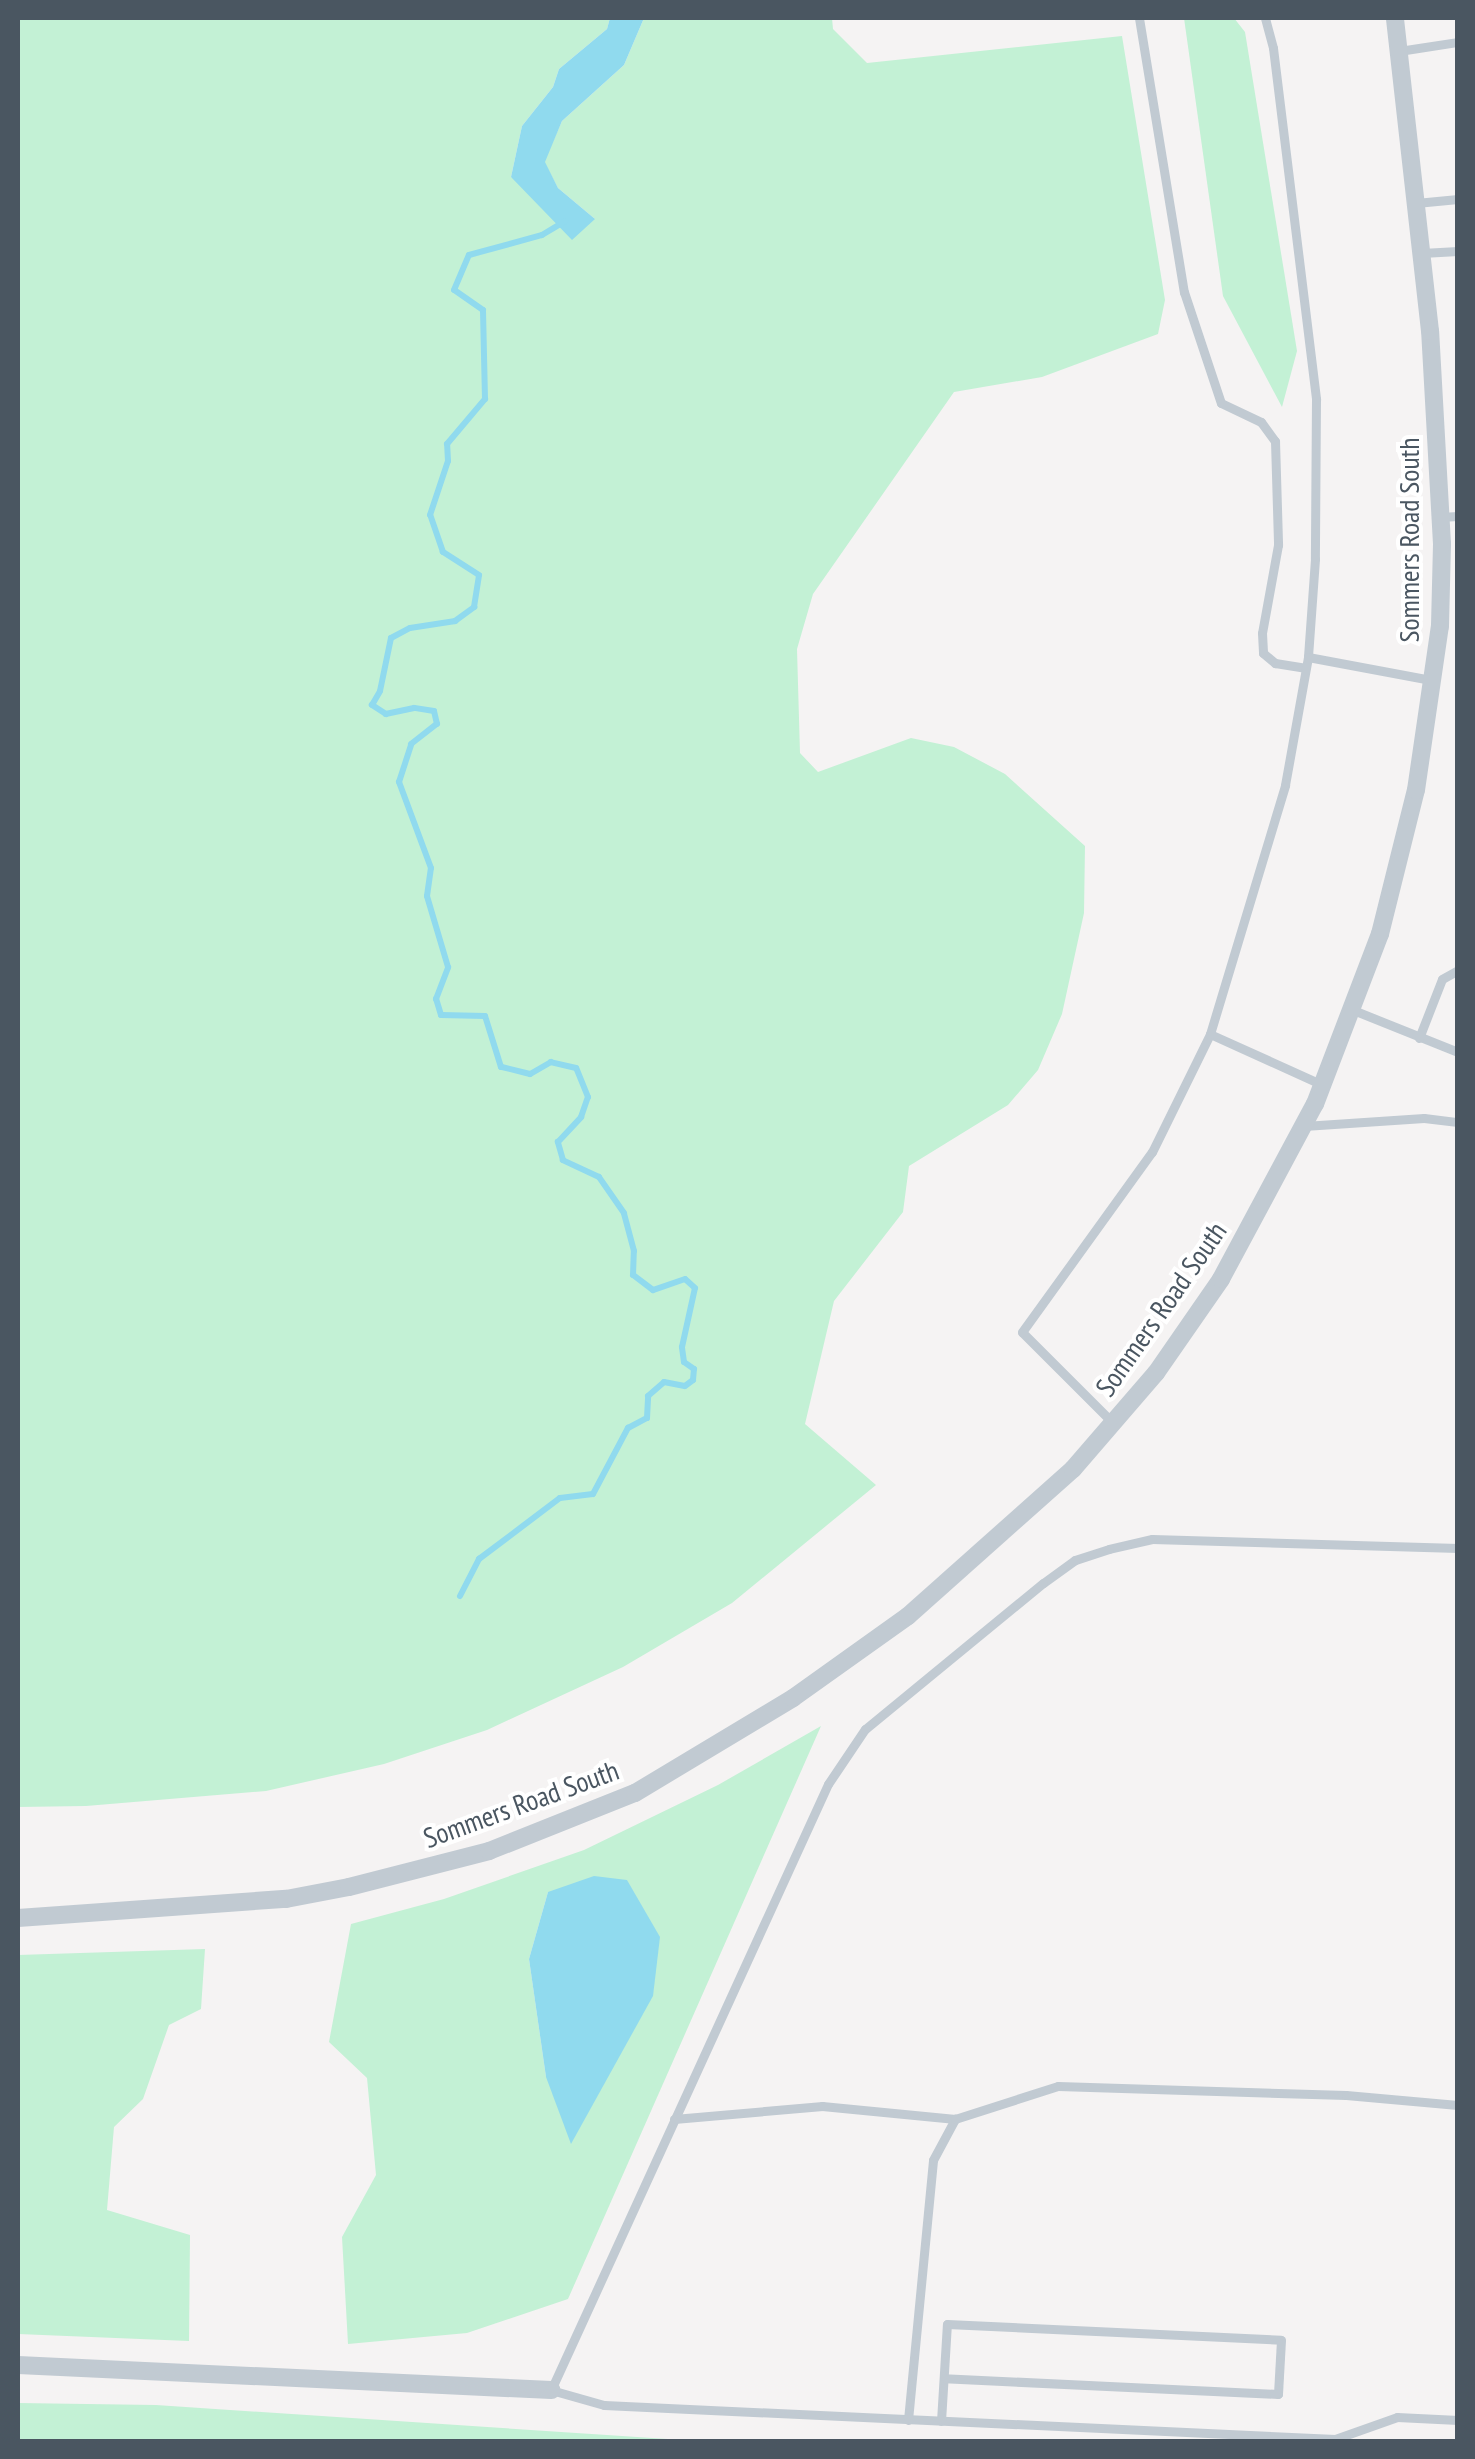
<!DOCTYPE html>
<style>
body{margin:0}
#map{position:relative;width:1475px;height:2459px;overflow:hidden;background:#f5f3f3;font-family:"PT Sans Narrow",sans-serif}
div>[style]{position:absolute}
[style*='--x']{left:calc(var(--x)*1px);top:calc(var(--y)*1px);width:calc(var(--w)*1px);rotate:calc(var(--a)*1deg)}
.green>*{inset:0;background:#c3f1d5}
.water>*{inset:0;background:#90daee}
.stream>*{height:6px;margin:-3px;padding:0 3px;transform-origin:3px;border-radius:3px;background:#90daee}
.service>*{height:9px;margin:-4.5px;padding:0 4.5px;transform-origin:4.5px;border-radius:4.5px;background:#c1cad2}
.minor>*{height:18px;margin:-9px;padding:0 9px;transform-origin:9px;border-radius:9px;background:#c1cad2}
span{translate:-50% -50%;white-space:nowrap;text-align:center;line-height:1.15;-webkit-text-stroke:8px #fff;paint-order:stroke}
.street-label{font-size:28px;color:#4a5661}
.frame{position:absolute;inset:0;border:20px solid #4a5661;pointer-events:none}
</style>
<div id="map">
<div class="green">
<i style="clip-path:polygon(18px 18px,610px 18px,607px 29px,559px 69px,553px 87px,522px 126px,511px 177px,595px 219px,558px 188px,544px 162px,562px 121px,624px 65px,644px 18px,832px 18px,833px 29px,867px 63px,1122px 36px,1165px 300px,1158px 334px,1042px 377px,954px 392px,813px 594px,797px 649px,800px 753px,818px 772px,911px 738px,954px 747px,1005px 774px,1085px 846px,1084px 913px,1062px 1014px,1038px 1070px,1008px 1105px,909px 1166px,903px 1212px,834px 1301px,805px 1424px,876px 1485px,732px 1603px,623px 1667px,487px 1730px,384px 1764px,266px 1791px,86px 1806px,18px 1807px)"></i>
<i style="clip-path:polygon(1184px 18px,1234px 18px,1245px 32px,1297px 351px,1282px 407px,1223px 296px)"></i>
<i style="clip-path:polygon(evenodd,821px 1726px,568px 2299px,467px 2333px,348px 2344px,342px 2237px,376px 2175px,367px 2078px,329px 2042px,351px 1924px,444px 1899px,584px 1850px,718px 1785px,821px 1726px,548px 1892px,546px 2077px,529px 1959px,548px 1892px)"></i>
<i style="clip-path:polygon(205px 1949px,201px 2009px,169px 2025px,143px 2099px,114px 2127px,107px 2210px,190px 2235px,189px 2341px,18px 2334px,18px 1955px)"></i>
<i style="clip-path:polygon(18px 2403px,156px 2405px,698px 2441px,18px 2441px)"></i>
</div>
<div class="water">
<i style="clip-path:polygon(610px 18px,644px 18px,624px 65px,562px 121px,545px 162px,558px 188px,595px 219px,572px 240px,511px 177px,522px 126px,553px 87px,559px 69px,607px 29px)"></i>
<i style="clip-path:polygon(594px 1876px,627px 1880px,660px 1937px,653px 1996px,571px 2144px,546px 2077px,529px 1959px,548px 1892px)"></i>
</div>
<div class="stream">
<i style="--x:460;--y:1596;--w:42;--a:-62.8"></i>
<i style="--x:479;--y:1559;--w:101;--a:-37"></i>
<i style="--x:560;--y:1498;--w:33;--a:-7"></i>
<i style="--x:593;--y:1494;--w:75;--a:-62.1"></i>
<i style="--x:628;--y:1428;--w:21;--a:-28"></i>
<i style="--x:647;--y:1418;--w:22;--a:-87"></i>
<i style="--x:648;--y:1396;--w:21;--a:-41"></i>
<i style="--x:664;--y:1382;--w:21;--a:11"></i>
<i style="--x:685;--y:1386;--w:10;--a:-37"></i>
<i style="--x:693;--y:1380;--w:11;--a:-85"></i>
<i style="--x:694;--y:1369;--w:12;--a:-145"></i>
<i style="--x:684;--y:1362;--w:15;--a:-98"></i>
<i style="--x:682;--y:1347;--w:60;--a:-77.6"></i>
<i style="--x:695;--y:1288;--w:13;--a:-138"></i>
<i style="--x:685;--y:1279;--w:34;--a:161"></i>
<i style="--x:653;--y:1290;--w:25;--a:-143"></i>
<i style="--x:633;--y:1275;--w:24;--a:-88"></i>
<i style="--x:634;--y:1251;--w:39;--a:-105"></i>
<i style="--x:624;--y:1213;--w:44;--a:-124.8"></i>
<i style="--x:599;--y:1177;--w:40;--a:-155"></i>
<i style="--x:563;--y:1160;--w:19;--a:-106"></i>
<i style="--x:558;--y:1142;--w:34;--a:-47"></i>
<i style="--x:581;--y:1117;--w:21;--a:-71"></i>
<i style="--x:588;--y:1097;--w:31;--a:-112"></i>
<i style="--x:576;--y:1068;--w:26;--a:-167"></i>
<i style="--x:551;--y:1062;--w:24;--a:150"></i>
<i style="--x:530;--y:1074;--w:30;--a:-166"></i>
<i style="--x:501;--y:1067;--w:53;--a:-107.4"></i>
<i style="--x:485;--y:1016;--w:44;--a:-178.7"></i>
<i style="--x:441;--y:1015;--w:17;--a:-107"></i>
<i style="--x:436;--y:999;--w:34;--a:-69"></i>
<i style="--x:448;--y:967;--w:74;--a:-106.5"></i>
<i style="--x:427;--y:896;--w:28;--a:-82"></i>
<i style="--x:431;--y:868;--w:92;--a:-110.4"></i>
<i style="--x:399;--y:782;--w:40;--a:-72"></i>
<i style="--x:411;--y:744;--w:33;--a:-38"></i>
<i style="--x:437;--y:724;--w:13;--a:-103"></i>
<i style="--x:434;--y:711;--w:20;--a:-171"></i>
<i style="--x:414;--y:708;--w:29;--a:168"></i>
<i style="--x:386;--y:714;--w:17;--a:-147"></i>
<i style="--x:372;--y:705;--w:16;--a:-60"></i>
<i style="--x:380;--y:691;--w:54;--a:-78.3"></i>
<i style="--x:391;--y:638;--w:21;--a:-28"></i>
<i style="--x:410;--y:628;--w:46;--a:-8.8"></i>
<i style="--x:455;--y:621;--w:24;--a:-36"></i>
<i style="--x:474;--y:607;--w:32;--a:-81"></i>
<i style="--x:479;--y:575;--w:43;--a:-147.4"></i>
<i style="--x:443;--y:552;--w:39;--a:-109"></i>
<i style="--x:430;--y:515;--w:57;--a:-71.6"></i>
<i style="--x:448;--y:461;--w:17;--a:-93"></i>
<i style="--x:447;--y:444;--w:59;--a:-49.8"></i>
<i style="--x:485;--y:399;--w:89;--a:-91.3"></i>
<i style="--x:483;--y:310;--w:35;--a:-145"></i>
<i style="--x:454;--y:290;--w:38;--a:-67"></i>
<i style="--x:469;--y:255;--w:76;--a:-15.3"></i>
<i style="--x:542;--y:235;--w:27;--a:-31"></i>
</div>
<div class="service">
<i style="--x:1139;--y:18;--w:278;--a:80.7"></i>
<i style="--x:1184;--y:292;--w:117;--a:71.6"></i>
<i style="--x:1221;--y:403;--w:44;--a:25.4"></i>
<i style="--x:1261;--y:422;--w:24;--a:54"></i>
<i style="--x:1275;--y:441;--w:104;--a:88.3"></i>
<i style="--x:1278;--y:545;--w:89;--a:100.3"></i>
<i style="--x:1262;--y:633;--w:20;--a:87"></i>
<i style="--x:1263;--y:653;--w:16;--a:40"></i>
<i style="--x:1275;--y:663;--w:30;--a:9"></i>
<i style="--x:1265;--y:18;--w:31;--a:75"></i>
<i style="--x:1273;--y:48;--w:354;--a:83"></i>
<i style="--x:1316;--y:399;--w:160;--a:90.4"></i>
<i style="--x:1315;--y:559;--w:98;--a:94.1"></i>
<i style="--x:1308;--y:657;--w:125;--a:10.6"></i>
<i style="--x:1399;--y:51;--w:60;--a:-8.7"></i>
<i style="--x:1416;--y:203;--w:42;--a:-5.4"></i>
<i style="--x:1422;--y:253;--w:36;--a:-3"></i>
<i style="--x:1440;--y:517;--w:18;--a:-3"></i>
<i style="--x:1353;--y:1010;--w:113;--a:21.8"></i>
<i style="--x:1210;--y:1034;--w:124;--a:24.3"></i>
<i style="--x:1419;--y:1038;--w:63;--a:-68.7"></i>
<i style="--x:1442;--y:979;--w:18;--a:-29"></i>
<i style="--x:1304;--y:1126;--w:120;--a:-3.8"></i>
<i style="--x:1424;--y:1118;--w:34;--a:7"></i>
<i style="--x:1112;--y:1422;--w:127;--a:-135"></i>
<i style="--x:1022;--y:1332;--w:222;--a:-54.2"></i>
<i style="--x:1152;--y:1152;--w:131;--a:-63.8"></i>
<i style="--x:1210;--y:1034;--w:260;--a:-73.2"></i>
<i style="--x:1285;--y:785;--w:130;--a:-79.8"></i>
<i style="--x:1458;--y:1548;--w:306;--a:-178.3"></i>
<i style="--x:1152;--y:1539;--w:44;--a:166.9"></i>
<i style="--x:1109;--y:1549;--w:36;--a:162"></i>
<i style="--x:1075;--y:1560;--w:39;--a:144"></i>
<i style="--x:1043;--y:1583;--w:230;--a:140.6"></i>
<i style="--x:865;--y:1729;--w:66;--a:123.9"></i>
<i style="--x:828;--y:1784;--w:666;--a:114.56"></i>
<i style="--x:551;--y:2390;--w:55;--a:15.8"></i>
<i style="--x:604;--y:2405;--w:732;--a:2.66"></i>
<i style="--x:1335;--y:2439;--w:66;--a:-19.5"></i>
<i style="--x:1397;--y:2417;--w:61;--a:2.8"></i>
<i style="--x:674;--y:2119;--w:149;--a:-5"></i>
<i style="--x:822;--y:2106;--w:134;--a:5.6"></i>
<i style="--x:908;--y:2420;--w:261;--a:-84.5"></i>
<i style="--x:933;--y:2160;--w:47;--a:-61.8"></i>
<i style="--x:955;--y:2119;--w:108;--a:-17.8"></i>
<i style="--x:1058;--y:2086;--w:288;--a:1.8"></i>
<i style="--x:1346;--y:2095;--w:112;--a:5.1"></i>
<i style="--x:941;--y:2421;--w:97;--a:-86.5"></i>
<i style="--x:947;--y:2324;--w:334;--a:2.7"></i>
<i style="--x:1281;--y:2340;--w:54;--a:93.2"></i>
<i style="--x:1278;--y:2394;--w:334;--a:-177.3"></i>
</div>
<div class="minor">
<i style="--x:18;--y:1918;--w:269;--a:-4.1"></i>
<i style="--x:286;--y:1899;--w:64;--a:-10.8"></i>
<i style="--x:349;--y:1887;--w:145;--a:-14.4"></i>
<i style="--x:489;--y:1851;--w:157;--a:-21.7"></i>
<i style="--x:635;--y:1793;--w:184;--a:-31"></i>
<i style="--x:793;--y:1698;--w:141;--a:-35.5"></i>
<i style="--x:908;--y:1616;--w:221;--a:-41.7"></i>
<i style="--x:1073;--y:1469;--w:127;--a:-49.2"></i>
<i style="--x:1156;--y:1373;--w:114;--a:-55.3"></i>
<i style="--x:1221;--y:1279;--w:199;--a:-61.8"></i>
<i style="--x:1315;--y:1104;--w:182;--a:-69.1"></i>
<i style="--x:1380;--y:934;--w:148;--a:-76"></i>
<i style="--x:1416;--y:790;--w:166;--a:-81.7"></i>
<i style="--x:1440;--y:626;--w:82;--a:-88.6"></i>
<i style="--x:1442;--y:544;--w:213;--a:-93.2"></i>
<i style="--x:1430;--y:331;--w:315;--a:-96.4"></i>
<i style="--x:18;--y:2365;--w:534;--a:2.69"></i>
</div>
<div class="street-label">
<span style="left:1409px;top:540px;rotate:-90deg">Sommers Road South</span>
<span style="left:1161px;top:1309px;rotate:-55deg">Sommers Road South</span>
<span style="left:521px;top:1804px;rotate:-20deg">Sommers Road South</span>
</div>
<div class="frame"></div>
</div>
